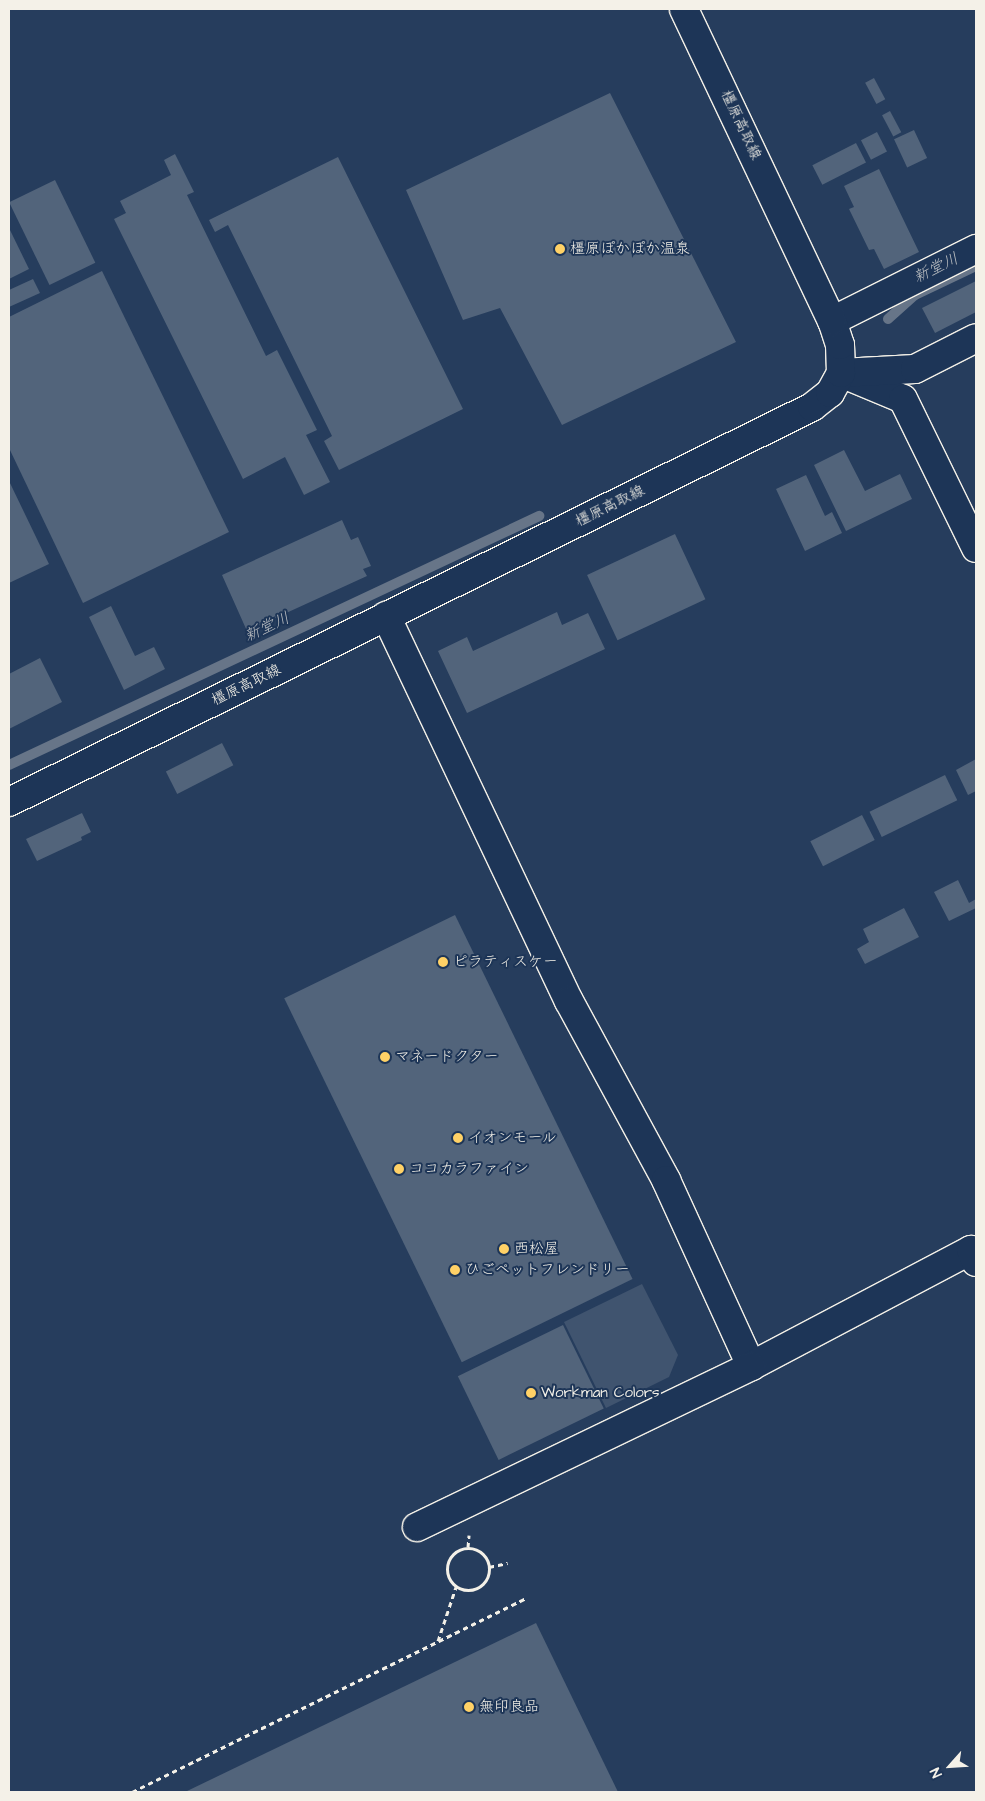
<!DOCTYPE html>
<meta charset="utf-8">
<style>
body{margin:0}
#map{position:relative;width:985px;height:1801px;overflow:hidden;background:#263d5d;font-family:"Architects Daughter","Klee One",sans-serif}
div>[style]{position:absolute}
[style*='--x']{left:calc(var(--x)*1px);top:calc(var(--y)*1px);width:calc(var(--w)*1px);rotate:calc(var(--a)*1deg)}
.green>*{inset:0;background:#40546f}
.stream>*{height:10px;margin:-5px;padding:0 5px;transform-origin:5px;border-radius:5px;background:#677588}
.building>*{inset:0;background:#52647b;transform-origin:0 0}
.path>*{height:3px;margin-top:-1.5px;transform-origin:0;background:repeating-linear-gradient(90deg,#f4f1e8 0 5px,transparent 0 9px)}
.path>.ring{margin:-1.5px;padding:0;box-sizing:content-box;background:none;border:3px solid #f4f1e8;border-radius:50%}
.roads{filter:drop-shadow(1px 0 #f4f1e8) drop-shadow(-1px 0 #f4f1e8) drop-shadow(0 1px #f4f1e8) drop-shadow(0 -1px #f4f1e8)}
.minor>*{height:28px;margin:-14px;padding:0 14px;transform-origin:14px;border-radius:14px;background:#1d3557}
.tertiary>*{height:28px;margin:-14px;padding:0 14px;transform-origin:14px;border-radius:14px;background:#1d3557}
.primary>*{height:28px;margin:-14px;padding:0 14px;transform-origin:14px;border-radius:14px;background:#1d3557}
.dots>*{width:14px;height:14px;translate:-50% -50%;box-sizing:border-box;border:2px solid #1d3557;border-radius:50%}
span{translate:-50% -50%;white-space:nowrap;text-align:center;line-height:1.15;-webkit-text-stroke:4px #1d3557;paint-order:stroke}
.street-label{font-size:15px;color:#f4f1e8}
.poi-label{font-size:15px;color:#f4f1e8}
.left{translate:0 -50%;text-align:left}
.water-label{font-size:16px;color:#bcbfc2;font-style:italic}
.frame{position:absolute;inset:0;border:10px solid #f4f1e8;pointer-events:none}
.north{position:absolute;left:925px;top:1741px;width:50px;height:50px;-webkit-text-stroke:4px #1d3557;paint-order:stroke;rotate:244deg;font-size:14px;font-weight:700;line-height:20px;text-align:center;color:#f4f1e8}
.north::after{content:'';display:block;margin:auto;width:18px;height:22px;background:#f4f1e8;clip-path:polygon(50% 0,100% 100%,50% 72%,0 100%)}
</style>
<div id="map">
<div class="green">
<i style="clip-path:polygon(642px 1284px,678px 1355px,669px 1377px,606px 1408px,564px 1322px)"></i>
</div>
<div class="stream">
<i style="--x:888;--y:319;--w:36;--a:-42"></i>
<i style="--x:915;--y:295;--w:68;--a:-25.4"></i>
<i style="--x:9;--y:765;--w:586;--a:-25.16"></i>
</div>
<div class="building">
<i style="left:874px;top:78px;width:24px;height:10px;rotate:62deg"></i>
<i style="clip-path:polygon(610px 93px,736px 342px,562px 425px,500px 308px,463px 320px,406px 190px)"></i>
<i style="left:890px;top:111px;width:24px;height:9px;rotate:62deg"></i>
<i style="left:914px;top:130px;width:31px;height:22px;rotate:65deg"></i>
<i style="left:877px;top:132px;width:22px;height:18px;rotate:63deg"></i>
<i style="left:856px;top:143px;width:22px;height:49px;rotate:63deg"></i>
<i style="clip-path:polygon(175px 154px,194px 192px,187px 195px,266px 356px,277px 350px,317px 430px,306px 435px,330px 482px,304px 495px,285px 457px,243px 479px,114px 219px,126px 213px,120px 201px,171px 175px,164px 160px)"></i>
<i style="clip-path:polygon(338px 157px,463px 409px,339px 470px,324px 441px,332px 436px,228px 225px,215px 232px,209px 220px)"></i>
<i style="clip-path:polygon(879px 169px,919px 252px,884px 269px,874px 249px,869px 250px,849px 209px,854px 207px,844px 186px)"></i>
<i style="left:55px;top:180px;width:92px;height:51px;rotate:64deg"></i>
<i style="clip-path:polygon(9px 228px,29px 269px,9px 279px)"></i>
<i style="clip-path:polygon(102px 271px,229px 532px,83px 603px,9px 448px,9px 317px)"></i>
<i style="clip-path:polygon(33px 279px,40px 293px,9px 307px,9px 290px)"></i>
<i style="clip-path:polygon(976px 281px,976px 312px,935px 333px,922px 308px)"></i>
<i style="clip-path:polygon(844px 450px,865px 491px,900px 474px,912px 499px,846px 531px,814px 465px)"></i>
<i style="clip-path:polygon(806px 475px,825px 516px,832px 512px,842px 533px,805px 551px,776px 489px)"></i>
<i style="clip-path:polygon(9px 481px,49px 564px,9px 583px)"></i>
<i style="clip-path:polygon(342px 520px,351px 540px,358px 537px,371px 566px,363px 569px,367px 576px,247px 631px,222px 575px)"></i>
<i style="left:675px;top:534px;width:72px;height:97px;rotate:65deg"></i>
<i style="clip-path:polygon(111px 606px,135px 656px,154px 647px,165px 669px,124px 690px,89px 617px)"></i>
<i style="clip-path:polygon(557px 612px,562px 625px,588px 613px,605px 649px,467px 713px,438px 651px,467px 637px,473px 651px)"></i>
<i style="clip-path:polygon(40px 658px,62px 702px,9px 729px,9px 674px)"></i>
<i style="left:222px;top:743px;width:25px;height:63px;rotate:63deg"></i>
<i style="clip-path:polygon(976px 759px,976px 791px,968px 795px,956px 770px)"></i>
<i style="left:945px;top:775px;width:28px;height:84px;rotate:64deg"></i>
<i style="clip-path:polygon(82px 813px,91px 832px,81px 837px,82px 840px,37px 861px,26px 839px)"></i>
<i style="left:862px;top:815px;width:28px;height:58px;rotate:63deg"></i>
<i style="clip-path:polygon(958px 880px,969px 903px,976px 899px,976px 908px,949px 921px,934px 892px)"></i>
<i style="clip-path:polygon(904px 908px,919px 937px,865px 964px,857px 949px,869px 942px,863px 929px)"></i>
<i style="left:455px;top:915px;width:405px;height:190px;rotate:64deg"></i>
<i style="left:563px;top:1325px;width:93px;height:117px;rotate:64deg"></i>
<i style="clip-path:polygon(536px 1623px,618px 1792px,185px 1792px)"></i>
</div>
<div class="path">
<i style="--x:468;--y:1547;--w:12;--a:-85"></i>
<i class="ring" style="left:447px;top:1548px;width:39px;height:39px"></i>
<i style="--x:489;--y:1567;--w:19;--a:-12"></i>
<i style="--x:438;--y:1641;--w:57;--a:-71.6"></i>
<i style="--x:132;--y:1792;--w:438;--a:-26.2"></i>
</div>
<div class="roads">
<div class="minor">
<i style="--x:832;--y:321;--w:161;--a:-26.6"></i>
<i style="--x:841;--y:373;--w:67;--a:22.8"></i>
<i style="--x:903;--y:399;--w:166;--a:63.9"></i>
<i style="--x:386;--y:616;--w:426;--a:64.6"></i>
<i style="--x:569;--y:1001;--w:204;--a:61.5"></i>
<i style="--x:666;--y:1180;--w:205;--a:65.4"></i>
<i style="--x:751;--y:1366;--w:249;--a:-27.8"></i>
<i style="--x:971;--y:1250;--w:13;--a:67"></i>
<i style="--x:417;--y:1527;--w:371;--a:-25.7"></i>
</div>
<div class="tertiary">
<i style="--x:841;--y:373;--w:74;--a:-3.1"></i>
<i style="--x:915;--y:369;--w:68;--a:-26.9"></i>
</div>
<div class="primary">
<i style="--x:9;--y:802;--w:895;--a:-26.19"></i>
<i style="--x:812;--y:407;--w:23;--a:-38"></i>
<i style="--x:830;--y:393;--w:23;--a:-61"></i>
<i style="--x:841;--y:373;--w:28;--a:-92"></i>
<i style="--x:840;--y:345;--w:25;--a:-108"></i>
<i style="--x:832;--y:321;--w:345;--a:-115.4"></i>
</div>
</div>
<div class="dots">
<i style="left:560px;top:249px;background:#ffd166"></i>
<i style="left:443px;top:962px;background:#ffd166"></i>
<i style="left:385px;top:1057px;background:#ffd166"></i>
<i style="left:458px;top:1138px;background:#ffd166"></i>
<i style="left:399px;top:1169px;background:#ffd166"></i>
<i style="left:504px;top:1249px;background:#ffd166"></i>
<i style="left:455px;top:1270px;background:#ffd166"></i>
<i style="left:531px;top:1393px;background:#ffd166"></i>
<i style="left:469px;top:1707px;background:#ffd166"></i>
</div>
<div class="street-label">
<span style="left:741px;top:125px;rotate:65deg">橿原高取線</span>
<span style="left:610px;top:506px;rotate:-26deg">橿原高取線</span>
<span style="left:246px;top:685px;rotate:-26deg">橿原高取線</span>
</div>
<div class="poi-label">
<span class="left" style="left:570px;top:249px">橿原ぽかぽか温泉</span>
<span class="left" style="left:453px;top:962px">ピラティスケー</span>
<span class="left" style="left:395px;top:1057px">マネードクター</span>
<span class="left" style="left:468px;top:1138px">イオンモール</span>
<span class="left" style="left:409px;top:1169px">ココカラファイン</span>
<span class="left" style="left:514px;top:1249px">西松屋</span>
<span class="left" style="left:465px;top:1270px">ひごペットフレンドリー</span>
<span class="left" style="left:541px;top:1393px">Workman Colors</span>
<span class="left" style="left:479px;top:1707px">無印良品</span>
</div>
<div class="water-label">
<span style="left:936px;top:268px;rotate:-26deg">新堂川</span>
<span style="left:267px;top:627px;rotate:-25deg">新堂川</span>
</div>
<div class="frame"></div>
<div class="north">N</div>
</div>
